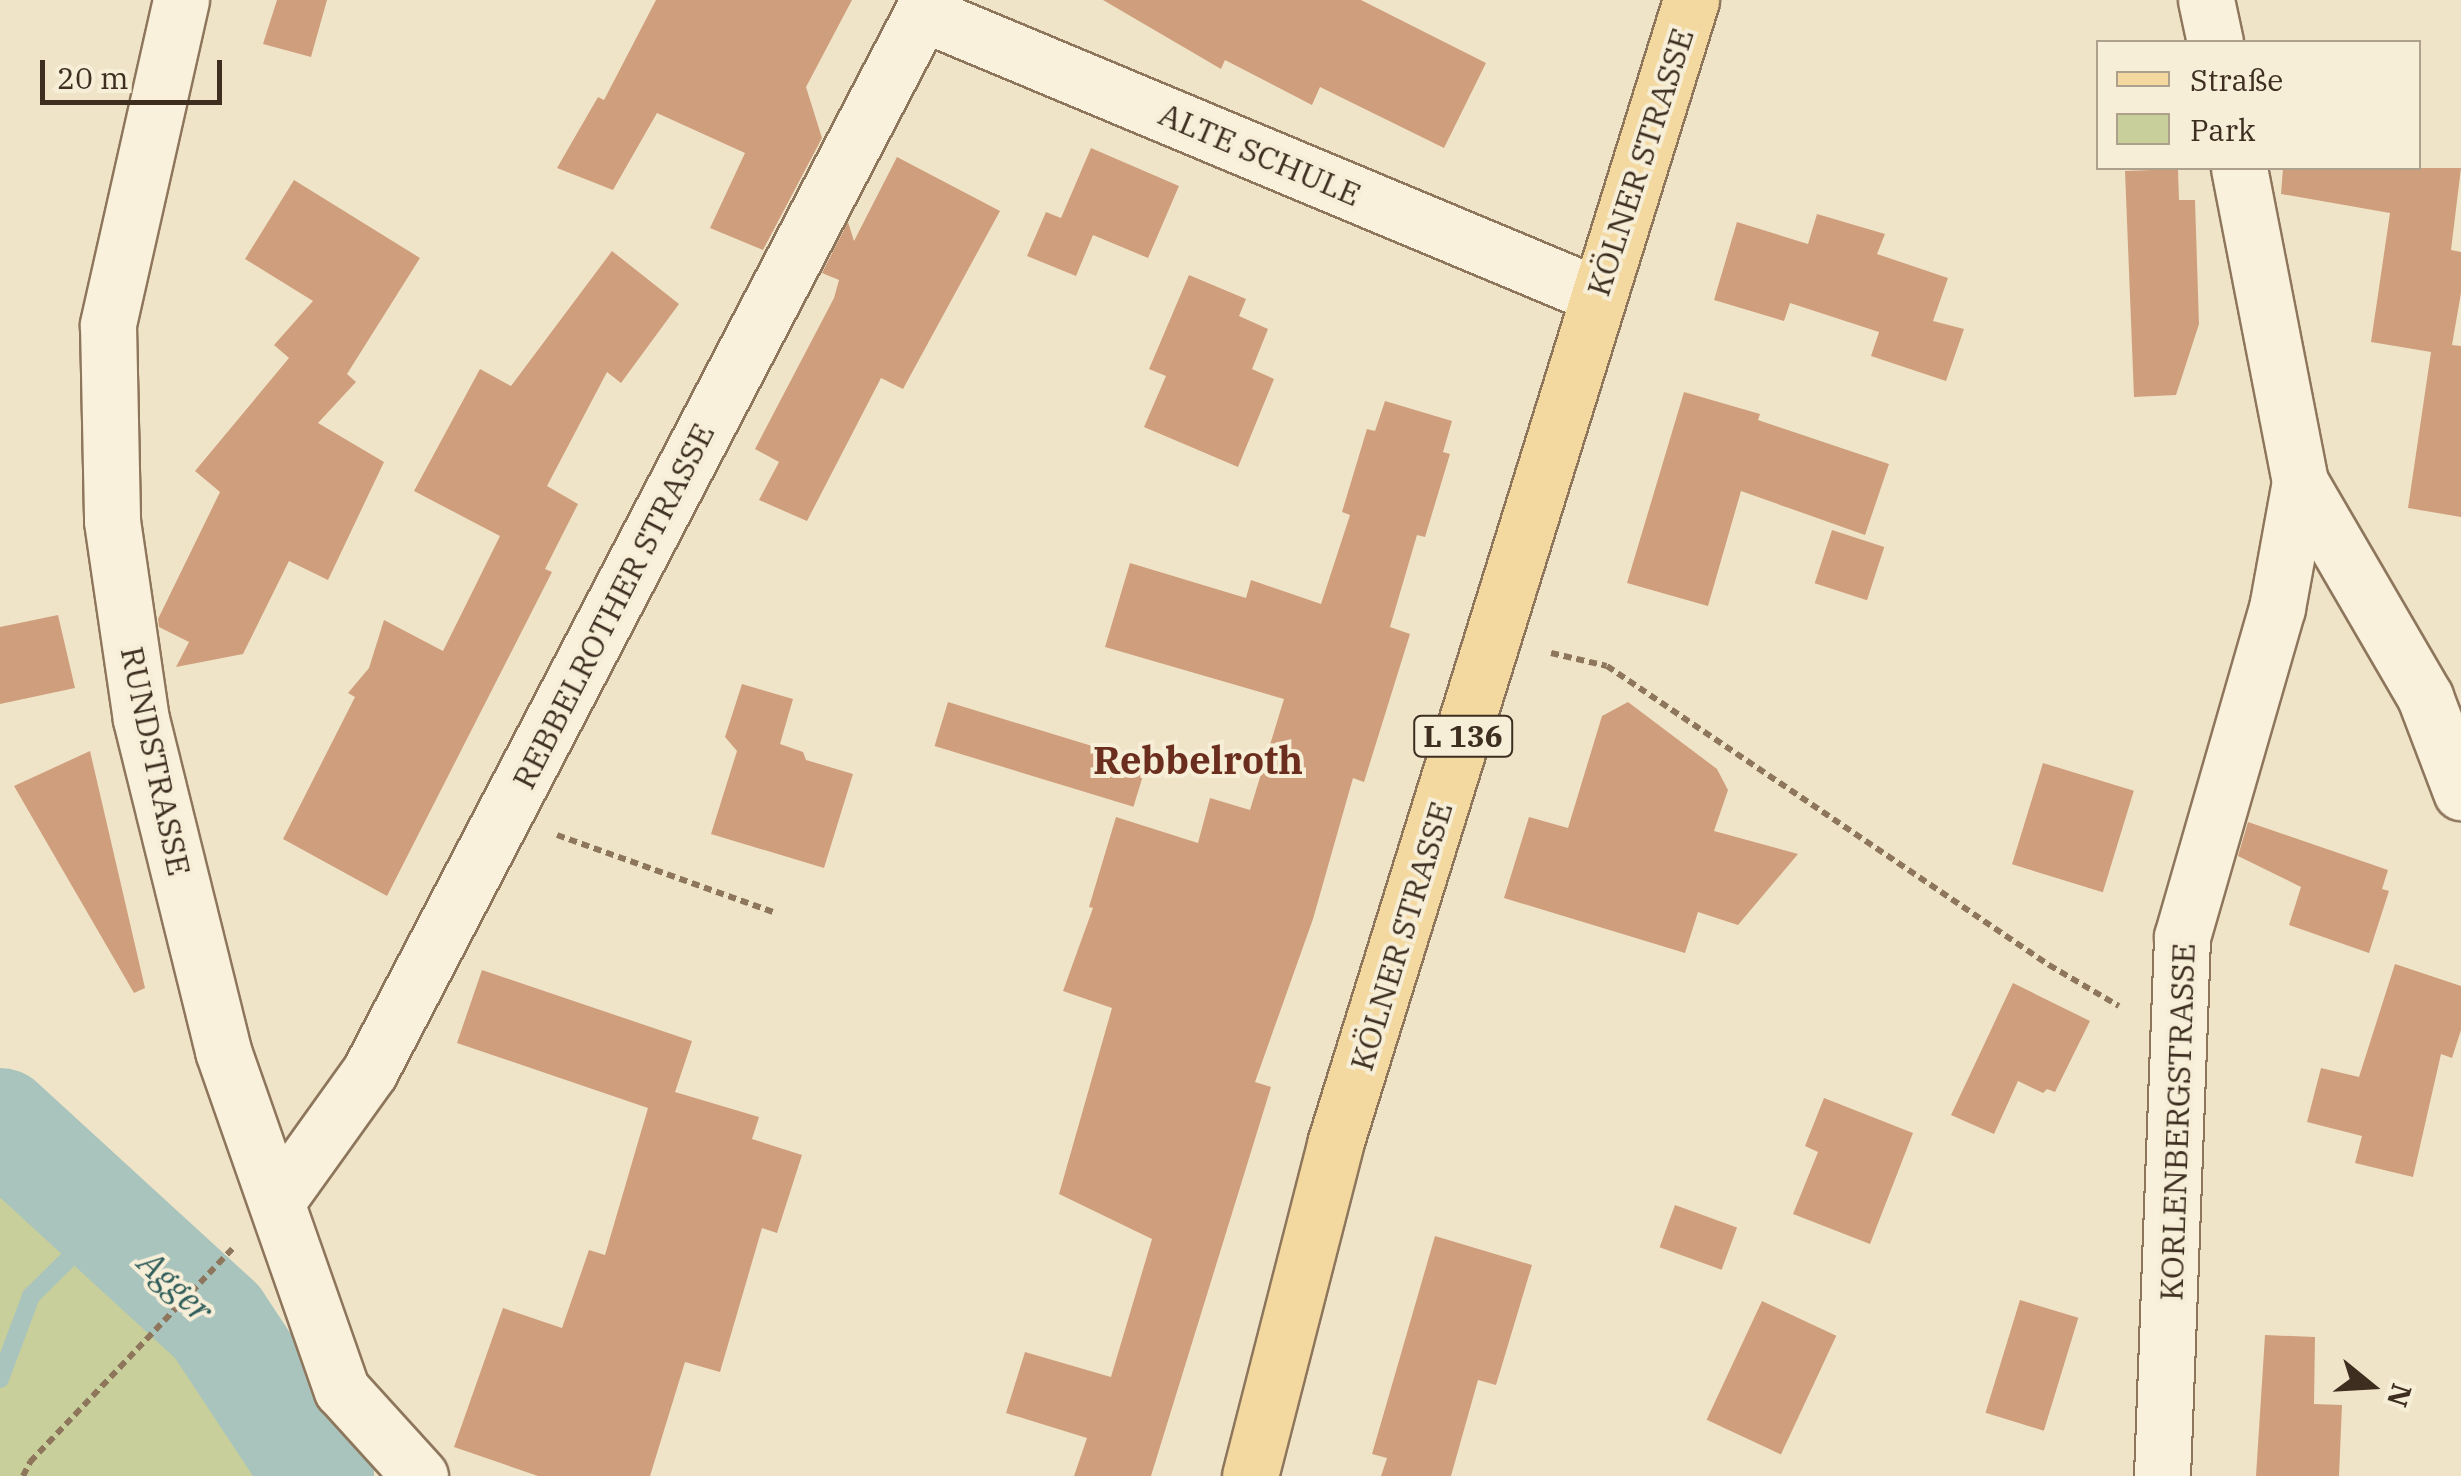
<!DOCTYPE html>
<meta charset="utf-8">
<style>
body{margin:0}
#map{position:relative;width:2461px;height:1476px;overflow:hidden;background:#f0e4c8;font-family:"IBM Plex Serif",serif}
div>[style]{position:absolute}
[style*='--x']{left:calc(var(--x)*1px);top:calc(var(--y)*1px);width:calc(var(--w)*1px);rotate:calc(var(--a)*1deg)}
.green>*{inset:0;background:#c9cf9b}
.stream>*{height:18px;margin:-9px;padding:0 9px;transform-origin:9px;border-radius:9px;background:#a9c4bc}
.river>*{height:110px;margin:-55px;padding:0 55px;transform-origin:55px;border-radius:55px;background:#a9c4bc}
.building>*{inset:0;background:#cf9f7d;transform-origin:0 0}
.path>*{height:6px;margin-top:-3px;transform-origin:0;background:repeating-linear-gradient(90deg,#8d765c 0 8px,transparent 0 13px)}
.roads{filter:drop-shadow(2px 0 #8d765c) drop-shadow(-2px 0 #8d765c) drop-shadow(0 2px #8d765c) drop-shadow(0 -2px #8d765c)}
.minor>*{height:55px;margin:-27.5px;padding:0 27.5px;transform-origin:27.5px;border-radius:27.5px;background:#faf1dc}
.primary>*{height:55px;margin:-27.5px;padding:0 27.5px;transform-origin:27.5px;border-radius:27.5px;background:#f3d9a0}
span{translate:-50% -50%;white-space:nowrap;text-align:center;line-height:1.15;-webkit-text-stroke:8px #f7eed8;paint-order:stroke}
.shield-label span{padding:2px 8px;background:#f7eed8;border:2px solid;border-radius:8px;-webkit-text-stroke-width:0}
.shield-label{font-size:30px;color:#3d2e20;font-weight:700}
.street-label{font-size:32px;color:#3d2e20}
.water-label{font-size:35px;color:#2f5d5a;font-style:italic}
.quarter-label{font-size:38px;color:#6b2e1e;font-weight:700}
.legend{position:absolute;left:2096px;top:40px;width:325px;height:130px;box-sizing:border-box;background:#f7eed8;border:2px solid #ada18e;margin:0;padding:12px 18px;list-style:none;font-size:30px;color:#3d2e20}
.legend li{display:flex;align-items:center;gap:20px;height:50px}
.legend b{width:50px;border:2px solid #ada18e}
.north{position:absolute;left:2321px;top:1336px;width:100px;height:100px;-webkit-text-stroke:8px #f7eed8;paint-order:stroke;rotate:108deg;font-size:28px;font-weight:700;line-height:40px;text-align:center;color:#3d2e20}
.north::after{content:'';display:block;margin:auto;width:35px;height:45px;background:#3d2e20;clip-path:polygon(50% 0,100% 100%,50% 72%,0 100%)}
.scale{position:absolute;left:40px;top:60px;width:182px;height:45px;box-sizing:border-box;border:5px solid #3d2e20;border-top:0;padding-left:12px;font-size:30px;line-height:35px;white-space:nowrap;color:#3d2e20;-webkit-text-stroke:8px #f7eed8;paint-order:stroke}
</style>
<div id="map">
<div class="green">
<i style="clip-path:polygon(0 1103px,67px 1235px,286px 1476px,0 1476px)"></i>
</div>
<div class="stream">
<i style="--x:0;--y:1379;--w:89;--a:-69.5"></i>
<i style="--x:31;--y:1296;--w:107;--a:-44.6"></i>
</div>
<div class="river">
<i style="--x:0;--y:1123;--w:294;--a:42.5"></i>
<i style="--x:217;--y:1322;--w:185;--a:56.5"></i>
</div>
<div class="building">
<i style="clip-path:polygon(277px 0,327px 0,311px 57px,263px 44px)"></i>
<i style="clip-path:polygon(656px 0,852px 0,806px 87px,822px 138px,763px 250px,710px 228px,745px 153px,657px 113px,613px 190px,557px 168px,598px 97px,604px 100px)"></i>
<i style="clip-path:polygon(1103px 0,1361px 0,1486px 63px,1444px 148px,1320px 87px,1312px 105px,1225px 60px,1221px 69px)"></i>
<i style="clip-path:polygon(1091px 148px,1179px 186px,1148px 258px,1093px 235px,1076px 276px,1027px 256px,1046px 212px,1061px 218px)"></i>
<i style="clip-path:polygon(897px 157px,1000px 211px,903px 389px,881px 378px,807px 521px,759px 500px,779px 462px,755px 449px,834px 298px,839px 280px,822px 273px,848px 222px,854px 241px)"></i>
<i style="clip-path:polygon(2283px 168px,2461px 168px,2451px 250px,2461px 252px,2461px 293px,2452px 345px,2461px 346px,2461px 517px,2408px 508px,2431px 352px,2371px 342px,2390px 213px,2281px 194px)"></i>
<i style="clip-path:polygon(2178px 169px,2179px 200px,2195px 200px,2199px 324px,2176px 395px,2134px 397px,2125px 171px)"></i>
<i style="clip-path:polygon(294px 180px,420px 258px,347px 374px,356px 382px,318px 423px,384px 462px,328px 580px,289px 561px,243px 654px,176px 667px,189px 642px,159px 627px,158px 619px,220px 492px,195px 471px,289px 358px,274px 345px,313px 301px,245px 259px)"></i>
<i style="clip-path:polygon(1817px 214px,1885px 234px,1877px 254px,1948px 278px,1933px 321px,1964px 329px,1946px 381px,1871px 356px,1879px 332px,1790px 303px,1784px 321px,1714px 300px,1737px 222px,1808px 244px)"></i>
<i style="clip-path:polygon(612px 251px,679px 304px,621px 383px,607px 372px,547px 486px,578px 504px,545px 569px,552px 572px,387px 896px,283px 839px,355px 697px,348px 693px,369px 668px,384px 620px,443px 651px,500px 536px,414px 491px,480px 369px,511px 386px)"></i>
<i style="clip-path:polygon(1189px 275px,1246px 299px,1239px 316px,1268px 329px,1252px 369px,1274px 379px,1238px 467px,1144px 427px,1166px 376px,1149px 369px)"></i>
<i style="clip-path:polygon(1684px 392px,1760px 414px,1758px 420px,1889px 464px,1865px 535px,1741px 491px,1708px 606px,1627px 583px)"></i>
<i style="clip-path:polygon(1385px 401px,1452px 421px,1443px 452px,1450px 454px,1425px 537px,1417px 535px,1390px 627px,1410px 634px,1364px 782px,1353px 778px,1313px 919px,1255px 1082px,1271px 1087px,1151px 1476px,1074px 1476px,1087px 1438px,1006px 1413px,1025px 1352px,1111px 1377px,1152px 1239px,1059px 1194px,1112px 1008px,1063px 991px,1093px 908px,1089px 907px,1116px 817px,1198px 843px,1210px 798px,1250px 810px,1284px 699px,1105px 647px,1130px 563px,1246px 598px,1251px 580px,1321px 604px,1350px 515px,1342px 512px,1367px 429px,1375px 431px)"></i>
<i style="left:1832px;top:530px;width:55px;height:56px;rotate:18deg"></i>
<i style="clip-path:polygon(58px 615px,75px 688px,0 704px,0 627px)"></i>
<i style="clip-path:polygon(742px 684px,793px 699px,780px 744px,803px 752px,806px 760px,853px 774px,824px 868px,711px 834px,737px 751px,725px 737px)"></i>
<i style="left:948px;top:702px;width:208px;height:46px;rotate:17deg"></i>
<i style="clip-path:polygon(1628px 702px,1717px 769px,1728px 790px,1714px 831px,1798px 854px,1738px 925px,1698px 912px,1685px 953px,1504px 898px,1529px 817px,1568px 828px,1602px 716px)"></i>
<i style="clip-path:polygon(90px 751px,145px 988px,134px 993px,14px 786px)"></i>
<i style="left:2043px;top:763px;width:95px;height:106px;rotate:17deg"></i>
<i style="clip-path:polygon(2248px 822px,2388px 870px,2382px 889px,2389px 891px,2369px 953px,2289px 925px,2301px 887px,2238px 856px)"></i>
<i style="clip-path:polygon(2395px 964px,2461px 986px,2461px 1030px,2452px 1058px,2441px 1054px,2413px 1177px,2355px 1163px,2362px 1136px,2307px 1122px,2321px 1068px,2359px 1077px)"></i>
<i style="clip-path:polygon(482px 970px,692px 1041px,675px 1092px,759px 1117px,752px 1139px,802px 1155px,777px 1233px,762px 1228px,720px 1372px,685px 1362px,650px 1476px,538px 1476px,454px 1447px,503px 1308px,562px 1328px,589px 1250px,605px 1255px,648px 1108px,457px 1043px)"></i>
<i style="clip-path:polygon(2013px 983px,2090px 1021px,2055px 1092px,2047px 1089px,2043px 1093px,2018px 1081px,1994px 1134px,1951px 1115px)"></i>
<i style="clip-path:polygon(1824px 1098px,1913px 1133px,1870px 1244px,1793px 1214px,1818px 1152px,1805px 1146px)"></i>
<i style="left:1675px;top:1205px;width:66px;height:45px;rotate:20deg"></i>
<i style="clip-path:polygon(1435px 1236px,1532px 1265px,1496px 1385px,1478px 1380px,1451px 1476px,1381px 1476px,1387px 1458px,1372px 1454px)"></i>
<i style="left:2020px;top:1300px;width:61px;height:118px;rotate:17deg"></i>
<i style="left:1762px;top:1301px;width:82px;height:131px;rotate:25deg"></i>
<i style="clip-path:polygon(2265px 1335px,2315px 1337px,2314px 1404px,2342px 1405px,2339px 1476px,2256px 1476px)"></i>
</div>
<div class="path">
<i style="--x:1551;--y:653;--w:57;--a:13.1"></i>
<i style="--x:1607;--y:666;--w:534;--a:34.08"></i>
<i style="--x:2049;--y:965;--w:81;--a:30.4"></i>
<i style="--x:557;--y:835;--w:229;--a:19.6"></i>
<i style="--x:23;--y:1476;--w:16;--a:-63"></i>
<i style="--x:30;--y:1462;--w:294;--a:-46.5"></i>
</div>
<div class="roads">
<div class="minor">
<i style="--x:181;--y:0;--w:333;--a:102.7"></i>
<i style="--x:108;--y:325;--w:196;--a:88.8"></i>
<i style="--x:112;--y:521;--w:200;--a:81.7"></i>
<i style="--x:141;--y:719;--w:342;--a:76.1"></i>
<i style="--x:223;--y:1051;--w:359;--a:70.7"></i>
<i style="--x:342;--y:1390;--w:116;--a:47.8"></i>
<i style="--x:2206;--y:0;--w:43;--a:77.9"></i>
<i style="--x:922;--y:13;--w:732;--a:22.67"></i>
<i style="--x:2239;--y:168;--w:320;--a:79"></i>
<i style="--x:2300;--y:482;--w:249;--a:59.8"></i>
<i style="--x:2425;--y:697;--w:102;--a:69.2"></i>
<i style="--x:277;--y:1201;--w:160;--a:-54.4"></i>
<i style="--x:370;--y:1071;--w:1208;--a:-62.44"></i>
<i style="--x:2162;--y:1476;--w:539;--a:-87.87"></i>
<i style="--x:2182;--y:937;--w:342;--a:-73.9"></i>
<i style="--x:2277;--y:608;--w:128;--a:-79.7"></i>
</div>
<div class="primary">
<i style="--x:1250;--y:1476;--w:343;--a:-75.6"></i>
<i style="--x:1335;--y:1144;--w:1198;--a:-72.71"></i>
</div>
</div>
<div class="shield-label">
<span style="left:1463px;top:736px">L 136</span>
</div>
<div class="street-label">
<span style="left:1260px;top:154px;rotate:23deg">ALTE SCHULE</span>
<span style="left:1640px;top:162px;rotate:-72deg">KÖLNER STRASSE</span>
<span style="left:613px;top:606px;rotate:-63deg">REBBELROTHER STRASSE</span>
<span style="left:156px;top:761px;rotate:78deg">RUNDSTRASSE</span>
<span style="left:1401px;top:936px;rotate:-73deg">KÖLNER STRASSE</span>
<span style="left:2177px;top:1122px;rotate:-88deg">KORLENBERGSTRASSE</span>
</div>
<div class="water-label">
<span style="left:176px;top:1286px;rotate:43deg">Agger</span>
</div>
<div class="quarter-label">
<span style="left:1198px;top:760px">Rebbelroth</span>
</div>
<ul class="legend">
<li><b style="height:12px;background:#f3d9a0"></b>Straße</li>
<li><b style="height:28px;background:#c9cf9b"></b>Park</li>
</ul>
<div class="north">N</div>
<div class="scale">20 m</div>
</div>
